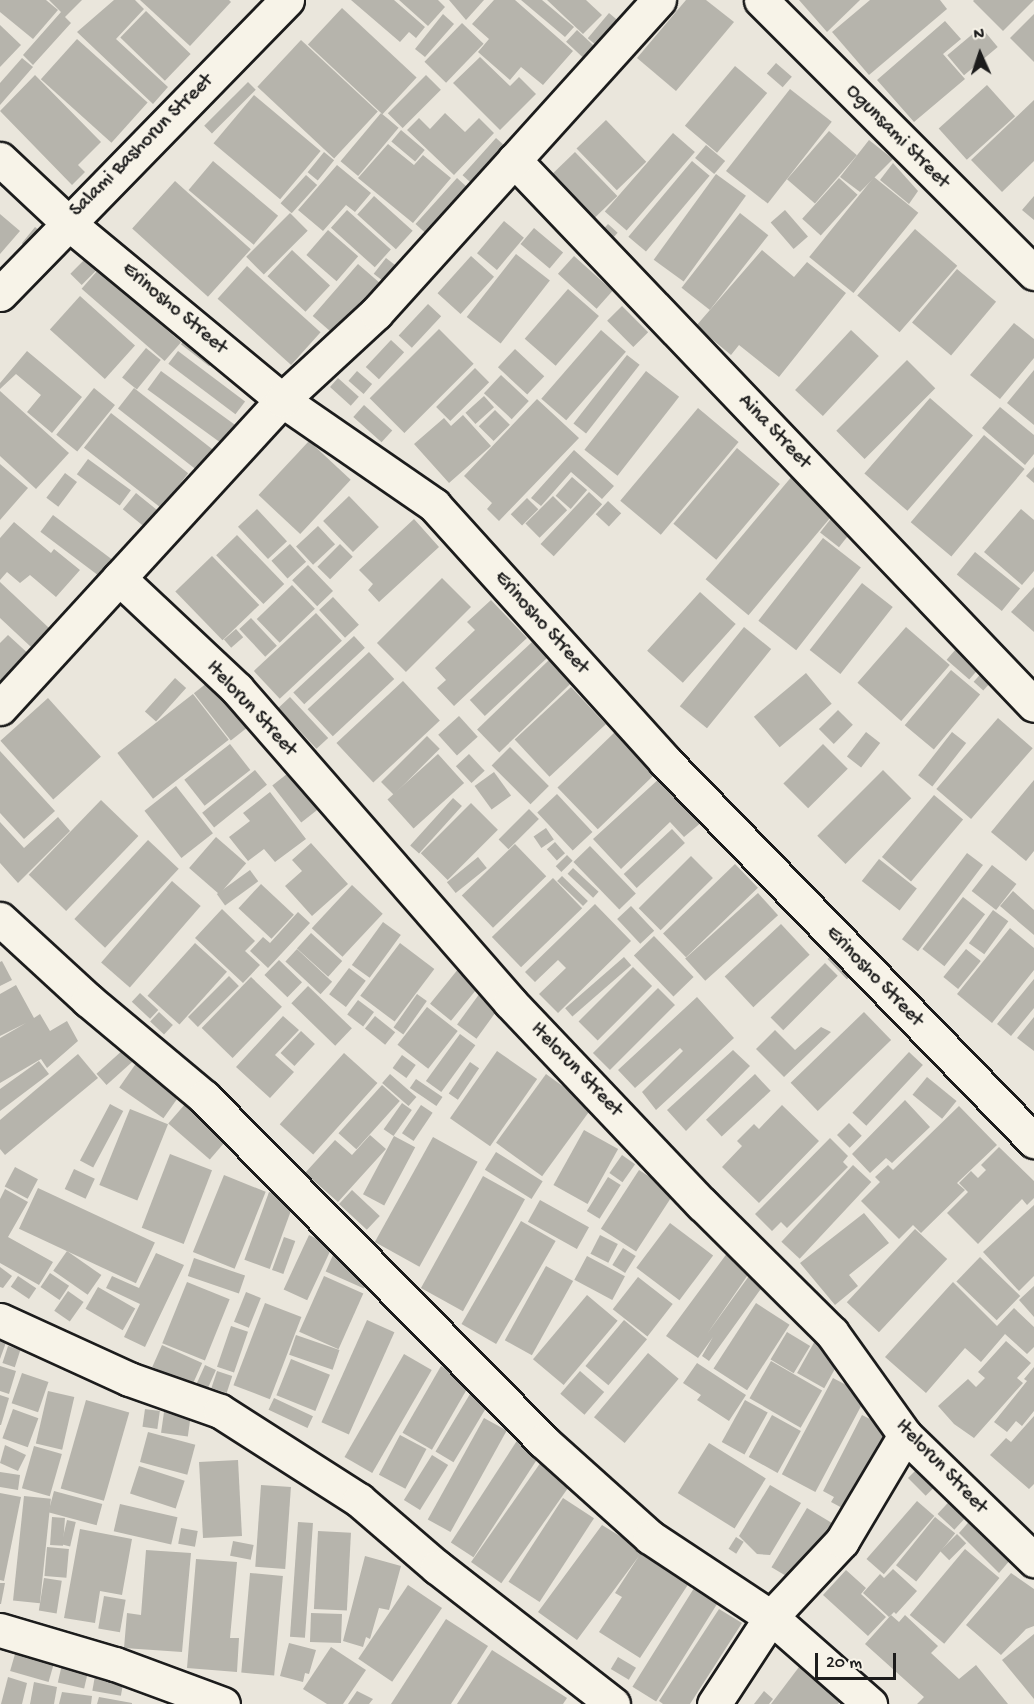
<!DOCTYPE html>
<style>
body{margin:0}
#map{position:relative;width:1034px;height:1704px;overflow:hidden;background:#eae6dc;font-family:"Gochi Hand",sans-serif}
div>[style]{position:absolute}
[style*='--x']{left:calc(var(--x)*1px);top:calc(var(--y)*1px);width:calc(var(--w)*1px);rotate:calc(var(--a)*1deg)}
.building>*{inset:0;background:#b6b4ac;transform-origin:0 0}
.roads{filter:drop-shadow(2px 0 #1c1c1c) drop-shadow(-2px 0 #1c1c1c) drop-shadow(0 2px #1c1c1c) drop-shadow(0 -2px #1c1c1c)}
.minor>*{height:33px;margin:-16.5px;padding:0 16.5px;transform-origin:16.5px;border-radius:16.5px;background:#f7f3e8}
span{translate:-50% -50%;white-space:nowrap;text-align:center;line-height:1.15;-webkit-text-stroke:4.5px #f7f3e8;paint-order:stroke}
.street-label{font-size:20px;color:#1c1c1c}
.north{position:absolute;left:950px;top:24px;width:60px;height:60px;-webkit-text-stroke:4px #f7f3e8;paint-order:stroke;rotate:357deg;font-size:16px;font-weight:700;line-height:24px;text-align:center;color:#1c1c1c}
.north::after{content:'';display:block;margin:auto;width:21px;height:27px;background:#1c1c1c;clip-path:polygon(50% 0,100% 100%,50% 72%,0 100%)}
.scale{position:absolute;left:815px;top:1653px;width:81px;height:27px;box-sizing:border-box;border:3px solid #1c1c1c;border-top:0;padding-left:8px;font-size:18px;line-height:21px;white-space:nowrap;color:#1c1c1c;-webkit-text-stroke:4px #f7f3e8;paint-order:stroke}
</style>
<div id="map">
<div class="building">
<i style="clip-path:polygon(0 0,46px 0,58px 10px,33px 39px,0 12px)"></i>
<i style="clip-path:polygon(49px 0,82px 0,65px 17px,71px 23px,33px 65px,23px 55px,61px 12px)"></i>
<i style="clip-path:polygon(114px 0,135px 0,144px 9px,116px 39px,168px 87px,153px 104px,77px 32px)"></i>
<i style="clip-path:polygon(140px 0,229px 0,231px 2px,190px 46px)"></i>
<i style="clip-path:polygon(351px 0,394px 0,425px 27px,416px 38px,409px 32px,400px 42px)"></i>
<i style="clip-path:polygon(399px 0,438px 0,445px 7px,428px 26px)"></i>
<i style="clip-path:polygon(449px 0,484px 0,466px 20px)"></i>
<i style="clip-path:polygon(494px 0,515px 0,573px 51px,543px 85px,521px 67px,510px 80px,478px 52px,489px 39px,472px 24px)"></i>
<i style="clip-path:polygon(521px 0,542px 0,574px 27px,565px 37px)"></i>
<i style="clip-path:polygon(547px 0,586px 0,602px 15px,583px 34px)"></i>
<i style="clip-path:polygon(686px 0,706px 0,734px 22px,676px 91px,637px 58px)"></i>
<i style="clip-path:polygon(799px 0,860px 0,827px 32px)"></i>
<i style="clip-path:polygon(870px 0,940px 0,947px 9px,869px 75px,832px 32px)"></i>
<i style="clip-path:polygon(1034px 0,1003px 31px,973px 1px,974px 0)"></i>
<i style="left:342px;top:8px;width:102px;height:50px;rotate:43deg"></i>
<i style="left:146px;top:11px;width:62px;height:37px;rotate:44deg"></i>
<i style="left:609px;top:13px;width:17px;height:33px;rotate:40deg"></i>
<i style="clip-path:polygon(443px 14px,454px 24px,425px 57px,415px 49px)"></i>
<i style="clip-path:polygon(1034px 14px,1034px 62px,1010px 38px)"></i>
<i style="clip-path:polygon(945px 21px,961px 39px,943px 54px,965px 79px,914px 122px,877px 80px)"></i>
<i style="left:462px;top:23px;width:30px;height:54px;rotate:44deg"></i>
<i style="clip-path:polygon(0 25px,21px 45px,0 67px)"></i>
<i style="left:981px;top:27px;width:26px;height:44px;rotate:50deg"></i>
<i style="left:577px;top:30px;width:26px;height:16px;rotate:43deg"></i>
<i style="left:77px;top:39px;width:95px;height:54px;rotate:42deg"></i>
<i style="left:301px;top:40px;width:105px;height:64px;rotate:43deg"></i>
<i style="clip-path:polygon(480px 57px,510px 86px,519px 77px,536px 94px,500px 130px,453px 83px)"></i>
<i style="clip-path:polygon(22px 58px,33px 67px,0 105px,0 83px)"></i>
<i style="left:776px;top:63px;width:21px;height:14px;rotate:41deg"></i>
<i style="left:735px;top:66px;width:42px;height:78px;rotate:40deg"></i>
<i style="clip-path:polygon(35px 75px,101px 142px,78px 165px,85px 172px,72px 185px,0 111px)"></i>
<i style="left:426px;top:75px;width:21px;height:54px;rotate:45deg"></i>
<i style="left:248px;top:82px;width:11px;height:62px;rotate:45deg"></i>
<i style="left:987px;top:85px;width:42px;height:65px;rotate:48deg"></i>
<i style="left:790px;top:89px;width:53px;height:104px;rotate:38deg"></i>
<i style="left:254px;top:95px;width:87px;height:63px;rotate:40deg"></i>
<i style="clip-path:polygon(1034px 100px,1034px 161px,1002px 192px,971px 160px)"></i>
<i style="left:381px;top:113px;width:23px;height:63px;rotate:40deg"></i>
<i style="clip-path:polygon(445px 113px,465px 132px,479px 118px,494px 133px,454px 175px,407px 130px,419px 118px,430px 129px)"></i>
<i style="left:606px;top:120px;width:58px;height:41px;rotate:46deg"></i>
<i style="left:401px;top:130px;width:31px;height:15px;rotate:40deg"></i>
<i style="left:829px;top:131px;width:37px;height:64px;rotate:41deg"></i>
<i style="left:673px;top:133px;width:29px;height:104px;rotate:41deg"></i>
<i style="left:496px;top:138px;width:15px;height:50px;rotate:42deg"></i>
<i style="clip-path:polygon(869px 140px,893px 159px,860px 192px,840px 177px)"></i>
<i style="clip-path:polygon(388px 144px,414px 165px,423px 155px,451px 178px,413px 223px,358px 178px)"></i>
<i style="left:706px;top:145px;width:25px;height:17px;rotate:40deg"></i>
<i style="left:324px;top:152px;width:13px;height:26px;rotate:39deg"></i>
<i style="left:575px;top:152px;width:61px;height:37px;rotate:46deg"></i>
<i style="left:213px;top:161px;width:85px;height:38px;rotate:40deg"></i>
<i style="left:692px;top:161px;width:23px;height:99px;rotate:40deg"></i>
<i style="clip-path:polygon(893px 163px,918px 191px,909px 204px,880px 180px)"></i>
<i style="clip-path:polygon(337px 165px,371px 193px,355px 212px,346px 205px,323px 231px,298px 210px)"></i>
<i style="left:716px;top:174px;width:37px;height:106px;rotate:36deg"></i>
<i style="left:306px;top:175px;width:15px;height:38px;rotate:42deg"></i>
<i style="left:874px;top:177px;width:57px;height:103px;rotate:39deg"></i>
<i style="left:457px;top:178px;width:13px;height:62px;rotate:42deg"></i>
<i style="left:839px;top:178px;width:25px;height:55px;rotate:42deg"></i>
<i style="left:175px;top:181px;width:102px;height:64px;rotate:42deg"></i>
<i style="left:374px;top:196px;width:52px;height:25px;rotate:42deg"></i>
<i style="clip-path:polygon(1034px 196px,1034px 220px,1022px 210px)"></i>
<i style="left:347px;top:210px;width:59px;height:24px;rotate:42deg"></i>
<i style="left:785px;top:210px;width:35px;height:19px;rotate:49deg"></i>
<i style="left:290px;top:213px;width:25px;height:62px;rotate:45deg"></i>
<i style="left:740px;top:213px;width:36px;height:95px;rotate:38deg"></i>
<i style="clip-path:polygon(0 214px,20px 231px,0 254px)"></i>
<i style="left:504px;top:221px;width:26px;height:42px;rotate:40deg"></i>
<i style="left:608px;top:224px;width:13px;height:18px;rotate:42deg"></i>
<i style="left:35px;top:227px;width:14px;height:21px;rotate:39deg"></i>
<i style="left:534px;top:228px;width:38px;height:21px;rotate:40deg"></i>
<i style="left:915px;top:229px;width:56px;height:88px;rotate:41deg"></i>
<i style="left:328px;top:230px;width:40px;height:33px;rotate:41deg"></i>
<i style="left:292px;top:250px;width:52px;height:36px;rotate:43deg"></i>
<i style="clip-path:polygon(762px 250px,794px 277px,807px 262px,846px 293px,779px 377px,739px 345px,731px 355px,696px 326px)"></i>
<i style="left:93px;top:251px;width:16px;height:32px;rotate:45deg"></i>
<i style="left:516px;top:254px;width:43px;height:80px;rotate:38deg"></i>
<i style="left:471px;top:256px;width:31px;height:50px;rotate:42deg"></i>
<i style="left:574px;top:256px;width:52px;height:24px;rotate:42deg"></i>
<i style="left:386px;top:258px;width:18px;height:20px;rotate:38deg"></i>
<i style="left:358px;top:264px;width:35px;height:69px;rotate:41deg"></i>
<i style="left:247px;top:266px;width:99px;height:44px;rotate:42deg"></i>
<i style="left:957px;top:269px;width:51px;height:70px;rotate:40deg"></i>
<i style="left:98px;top:270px;width:110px;height:25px;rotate:41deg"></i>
<i style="left:568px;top:289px;width:41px;height:66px;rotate:41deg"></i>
<i style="left:80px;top:296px;width:74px;height:45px;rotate:42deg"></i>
<i style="left:428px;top:304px;width:18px;height:43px;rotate:43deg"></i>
<i style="left:622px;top:306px;width:37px;height:21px;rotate:45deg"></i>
<i style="clip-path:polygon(1014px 323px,1034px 339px,1034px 358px,1000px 399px,970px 375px)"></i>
<i style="left:439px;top:329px;width:49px;height:98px;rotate:45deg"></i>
<i style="left:192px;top:330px;width:36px;height:18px;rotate:38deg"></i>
<i style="left:601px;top:330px;width:33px;height:91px;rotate:41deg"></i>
<i style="left:851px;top:330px;width:38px;height:82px;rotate:43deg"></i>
<i style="left:391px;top:340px;width:18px;height:37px;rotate:43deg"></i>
<i style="left:146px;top:348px;width:19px;height:38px;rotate:39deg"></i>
<i style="left:515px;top:349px;width:40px;height:25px;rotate:43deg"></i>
<i style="clip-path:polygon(27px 351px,82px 397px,52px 433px,27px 412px,41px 395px,16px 374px,0 389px,0 383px)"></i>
<i style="left:178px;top:351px;width:84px;height:16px;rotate:37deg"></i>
<i style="left:627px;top:355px;width:16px;height:87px;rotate:38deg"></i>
<i style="left:907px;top:360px;width:40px;height:100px;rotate:45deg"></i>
<i style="left:475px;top:368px;width:20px;height:55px;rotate:45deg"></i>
<i style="clip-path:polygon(1034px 370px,1034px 425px,1007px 403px)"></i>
<i style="left:161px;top:371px;width:93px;height:23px;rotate:36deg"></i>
<i style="left:357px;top:371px;width:20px;height:13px;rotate:41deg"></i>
<i style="left:646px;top:371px;width:42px;height:100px;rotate:38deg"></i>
<i style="left:501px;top:375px;width:38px;height:25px;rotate:43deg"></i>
<i style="left:338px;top:378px;width:28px;height:12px;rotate:42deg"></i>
<i style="left:94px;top:388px;width:27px;height:60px;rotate:39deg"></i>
<i style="left:134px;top:388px;width:108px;height:26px;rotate:38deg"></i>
<i style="clip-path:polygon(0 391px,69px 453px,36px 489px,0 456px)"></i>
<i style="left:484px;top:396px;width:15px;height:25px;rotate:48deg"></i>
<i style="left:930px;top:398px;width:57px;height:100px;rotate:41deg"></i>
<i style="clip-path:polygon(537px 399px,579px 438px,499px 521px,487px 509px,492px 503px,464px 476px)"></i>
<i style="left:364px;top:405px;width:38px;height:16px;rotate:42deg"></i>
<i style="clip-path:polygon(1000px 407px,1034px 435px,1034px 454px,1025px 465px,982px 428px)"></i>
<i style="left:698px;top:408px;width:53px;height:121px;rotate:40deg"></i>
<i style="left:495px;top:410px;width:21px;height:23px;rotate:45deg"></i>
<i style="left:111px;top:413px;width:98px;height:44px;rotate:38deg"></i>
<i style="clip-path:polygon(463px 415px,491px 446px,449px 483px,414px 444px,444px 418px,451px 426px)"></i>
<i style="left:984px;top:435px;width:53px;height:114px;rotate:40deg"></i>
<i style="left:309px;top:441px;width:57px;height:74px;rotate:43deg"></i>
<i style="left:737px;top:448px;width:56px;height:99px;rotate:40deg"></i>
<i style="clip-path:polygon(574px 450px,614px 486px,602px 499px,571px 472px,541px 506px,531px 498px)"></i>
<i style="left:88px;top:459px;width:53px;height:19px;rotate:36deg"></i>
<i style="clip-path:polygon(0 464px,28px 488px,0 520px)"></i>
<i style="clip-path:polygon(1034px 467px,1034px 483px,1026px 476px)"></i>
<i style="left:65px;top:473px;width:15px;height:31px;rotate:37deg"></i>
<i style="left:793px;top:475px;width:56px;height:136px;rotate:40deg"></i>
<i style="left:572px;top:477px;width:20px;height:25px;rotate:41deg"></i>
<i style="left:589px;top:492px;width:18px;height:71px;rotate:43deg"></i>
<i style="left:136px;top:493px;width:36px;height:21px;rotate:39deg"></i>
<i style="left:349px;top:496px;width:43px;height:36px;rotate:46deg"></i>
<i style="left:553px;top:496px;width:20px;height:39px;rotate:45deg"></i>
<i style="left:527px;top:498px;width:16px;height:23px;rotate:45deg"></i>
<i style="left:608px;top:501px;width:18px;height:18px;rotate:43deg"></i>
<i style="left:257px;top:509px;width:44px;height:26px;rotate:47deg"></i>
<i style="clip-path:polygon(1021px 509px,1034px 520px,1034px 571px,1022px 585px,984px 552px)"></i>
<i style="left:53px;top:515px;width:81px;height:21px;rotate:37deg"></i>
<i style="left:833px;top:516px;width:24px;height:21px;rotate:38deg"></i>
<i style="clip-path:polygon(414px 519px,439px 547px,379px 602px,368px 590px,373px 584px,359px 570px)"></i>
<i style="clip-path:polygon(14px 522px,51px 553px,54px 549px,80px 570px,56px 597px,30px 575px,20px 583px,7px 572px,0 580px,0 538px)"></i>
<i style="left:318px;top:526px;width:25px;height:30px;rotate:47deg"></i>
<i style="left:237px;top:535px;width:68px;height:29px;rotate:46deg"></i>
<i style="left:823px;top:538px;width:48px;height:105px;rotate:38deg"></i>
<i style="left:290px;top:544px;width:24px;height:25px;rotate:48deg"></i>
<i style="left:340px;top:544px;width:18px;height:32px;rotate:45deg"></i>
<i style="left:975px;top:552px;width:58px;height:29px;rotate:39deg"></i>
<i style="left:212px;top:556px;width:68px;height:51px;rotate:46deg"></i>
<i style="left:308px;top:565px;width:36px;height:22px;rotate:46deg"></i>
<i style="left:442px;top:578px;width:41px;height:92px;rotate:45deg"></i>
<i style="clip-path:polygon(0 582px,49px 628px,31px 647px,0 618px)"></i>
<i style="left:862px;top:583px;width:39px;height:85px;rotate:38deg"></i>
<i style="left:292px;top:585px;width:33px;height:49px;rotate:46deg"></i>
<i style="clip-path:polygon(1034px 587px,1034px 632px,1011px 612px)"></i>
<i style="left:700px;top:592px;width:48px;height:79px;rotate:42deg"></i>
<i style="left:333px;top:597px;width:38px;height:19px;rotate:47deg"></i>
<i style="clip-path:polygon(491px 600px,527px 638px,454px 706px,437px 688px,446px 680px,435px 668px,475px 630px,467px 622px)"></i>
<i style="left:316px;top:613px;width:38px;height:85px;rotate:47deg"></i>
<i style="left:251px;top:618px;width:38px;height:16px;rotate:47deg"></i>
<i style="left:744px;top:627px;width:35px;height:102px;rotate:39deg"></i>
<i style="left:906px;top:627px;width:58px;height:74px;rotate:41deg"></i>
<i style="left:236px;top:629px;width:11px;height:16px;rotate:49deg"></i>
<i style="clip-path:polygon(8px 635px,32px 657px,0 691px,0 643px)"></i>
<i style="left:354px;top:636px;width:16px;height:83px;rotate:47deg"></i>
<i style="left:963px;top:641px;width:30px;height:25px;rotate:41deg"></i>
<i style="left:532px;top:642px;width:22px;height:85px;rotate:47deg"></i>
<i style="left:369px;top:652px;width:37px;height:84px;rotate:47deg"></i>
<i style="left:549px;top:660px;width:32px;height:100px;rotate:46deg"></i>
<i style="left:987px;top:667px;width:13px;height:20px;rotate:42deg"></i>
<i style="left:951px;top:670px;width:38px;height:72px;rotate:40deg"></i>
<i style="left:806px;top:673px;width:40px;height:68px;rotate:50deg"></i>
<i style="left:175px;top:678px;width:15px;height:45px;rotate:42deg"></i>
<i style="left:212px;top:679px;width:60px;height:23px;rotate:52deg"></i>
<i style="left:403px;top:681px;width:54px;height:91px;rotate:47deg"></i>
<i style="left:571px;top:687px;width:51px;height:77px;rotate:47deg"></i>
<i style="left:193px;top:694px;width:58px;height:96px;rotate:52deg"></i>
<i style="left:290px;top:697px;width:56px;height:16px;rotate:47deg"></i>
<i style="left:48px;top:698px;width:79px;height:64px;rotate:48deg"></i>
<i style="left:838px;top:710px;width:21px;height:27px;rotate:45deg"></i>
<i style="left:459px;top:716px;width:28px;height:28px;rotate:48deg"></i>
<i style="left:998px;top:718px;width:46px;height:94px;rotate:41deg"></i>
<i style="left:615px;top:732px;width:58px;height:80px;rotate:46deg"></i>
<i style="left:866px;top:732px;width:18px;height:31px;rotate:38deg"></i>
<i style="left:952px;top:732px;width:18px;height:55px;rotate:38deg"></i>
<i style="left:427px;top:736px;width:18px;height:65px;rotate:45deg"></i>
<i style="left:230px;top:744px;width:33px;height:58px;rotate:52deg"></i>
<i style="left:823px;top:744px;width:35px;height:56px;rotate:45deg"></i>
<i style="left:510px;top:747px;width:55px;height:26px;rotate:45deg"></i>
<i style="clip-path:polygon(0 751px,55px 811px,24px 839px,0 813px)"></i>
<i style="left:438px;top:754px;width:39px;height:68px;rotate:48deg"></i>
<i style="left:469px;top:754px;width:23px;height:18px;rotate:47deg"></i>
<i style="left:255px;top:770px;width:19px;height:68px;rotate:51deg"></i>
<i style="left:292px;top:770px;width:47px;height:25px;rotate:52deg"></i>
<i style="left:883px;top:770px;width:40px;height:93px;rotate:45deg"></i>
<i style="left:494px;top:772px;width:29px;height:24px;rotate:54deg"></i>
<i style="clip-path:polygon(661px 777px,703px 821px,684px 837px,670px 822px,621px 869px,593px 839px)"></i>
<i style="clip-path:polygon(1034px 780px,1034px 851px,1026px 861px,991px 832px)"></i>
<i style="left:176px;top:786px;width:60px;height:40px;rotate:52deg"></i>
<i style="clip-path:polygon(270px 792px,306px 839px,275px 862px,264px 849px,248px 861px,229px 837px,250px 821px,243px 813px)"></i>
<i style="left:557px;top:794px;width:52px;height:27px;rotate:47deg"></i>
<i style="left:934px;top:795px;width:38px;height:81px;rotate:40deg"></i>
<i style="left:453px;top:798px;width:12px;height:64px;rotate:42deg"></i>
<i style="left:101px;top:800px;width:52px;height:104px;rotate:44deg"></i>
<i style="left:471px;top:803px;width:38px;height:71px;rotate:45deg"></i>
<i style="left:529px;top:809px;width:14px;height:43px;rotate:45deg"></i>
<i style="clip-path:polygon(58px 817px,70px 831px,18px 883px,0 863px,0 822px,24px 848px)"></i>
<i style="left:546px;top:828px;width:14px;height:15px;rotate:56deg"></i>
<i style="left:672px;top:829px;width:19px;height:66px;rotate:47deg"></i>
<i style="left:216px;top:837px;width:40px;height:41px;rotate:41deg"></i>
<i style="left:148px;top:840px;width:42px;height:108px;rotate:43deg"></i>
<i style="left:555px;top:842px;width:15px;height:11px;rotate:48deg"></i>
<i style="clip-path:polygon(311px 843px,348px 884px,312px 916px,285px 886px,302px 871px,292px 860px)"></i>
<i style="left:515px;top:844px;width:45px;height:74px;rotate:46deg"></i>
<i style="left:590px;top:846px;width:66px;height:23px;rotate:46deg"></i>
<i style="left:967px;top:853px;width:20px;height:108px;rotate:37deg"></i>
<i style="left:567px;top:855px;width:8px;height:16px;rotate:45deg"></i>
<i style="left:691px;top:856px;width:31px;height:74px;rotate:45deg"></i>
<i style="left:478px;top:857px;width:14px;height:40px;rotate:51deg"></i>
<i style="left:879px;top:859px;width:48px;height:28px;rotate:38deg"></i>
<i style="left:735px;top:864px;width:33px;height:100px;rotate:46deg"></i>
<i style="left:992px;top:865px;width:31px;height:33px;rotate:38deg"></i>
<i style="left:573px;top:868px;width:35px;height:8px;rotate:43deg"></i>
<i style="left:250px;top:870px;width:14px;height:41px;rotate:54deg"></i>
<i style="left:562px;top:876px;width:36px;height:7px;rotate:44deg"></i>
<i style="left:553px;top:878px;width:42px;height:85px;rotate:46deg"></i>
<i style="left:172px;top:881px;width:38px;height:108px;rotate:41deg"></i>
<i style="left:261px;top:884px;width:45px;height:33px;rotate:43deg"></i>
<i style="left:352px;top:885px;width:42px;height:59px;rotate:43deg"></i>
<i style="clip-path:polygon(1013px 891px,1034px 910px,1034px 935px,1000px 906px)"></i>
<i style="left:758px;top:893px;width:30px;height:98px;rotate:48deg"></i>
<i style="left:963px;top:897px;width:28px;height:66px;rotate:38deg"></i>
<i style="clip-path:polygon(595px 904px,631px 941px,558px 1013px,539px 994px,566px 968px,558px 960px,535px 982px,525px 972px)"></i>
<i style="left:631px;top:906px;width:34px;height:19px;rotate:47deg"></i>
<i style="clip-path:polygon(222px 909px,255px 941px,245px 951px,260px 965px,243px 983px,195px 938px)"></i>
<i style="left:993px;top:910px;width:19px;height:41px;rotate:36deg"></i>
<i style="clip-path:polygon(298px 912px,310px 923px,268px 968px,250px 951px,263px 937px,270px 943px)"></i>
<i style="left:383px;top:922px;width:22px;height:53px;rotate:36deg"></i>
<i style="left:781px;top:924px;width:42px;height:77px;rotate:47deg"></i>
<i style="clip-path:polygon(1010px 928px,1034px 948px,1034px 970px,992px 1023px,957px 994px)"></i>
<i style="left:311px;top:933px;width:42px;height:21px;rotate:42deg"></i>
<i style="left:654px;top:936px;width:57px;height:28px;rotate:46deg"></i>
<i style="left:195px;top:943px;width:43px;height:71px;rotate:42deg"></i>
<i style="left:400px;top:943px;width:43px;height:66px;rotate:37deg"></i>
<i style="left:839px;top:948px;width:28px;height:16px;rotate:46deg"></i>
<i style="left:297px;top:949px;width:48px;height:17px;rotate:43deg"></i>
<i style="left:966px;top:949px;width:19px;height:36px;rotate:39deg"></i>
<i style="left:624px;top:957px;width:11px;height:78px;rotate:49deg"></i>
<i style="left:279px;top:960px;width:32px;height:21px;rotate:44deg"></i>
<i style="clip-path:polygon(2px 961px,12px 980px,0 986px,0 962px)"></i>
<i style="left:825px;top:963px;width:18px;height:77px;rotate:45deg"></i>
<i style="left:633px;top:967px;width:27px;height:77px;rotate:45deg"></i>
<i style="left:349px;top:968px;width:21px;height:33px;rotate:37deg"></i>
<i style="left:459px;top:968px;width:27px;height:46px;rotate:39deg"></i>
<i style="left:229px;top:976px;width:14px;height:58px;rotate:45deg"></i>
<i style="left:251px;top:977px;width:43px;height:71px;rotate:44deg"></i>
<i style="clip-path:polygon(1034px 979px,1034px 1008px,1011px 1036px,997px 1024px)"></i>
<i style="clip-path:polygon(16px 985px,34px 1018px,40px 1014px,50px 1031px,67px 1021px,78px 1041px,47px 1068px,41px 1059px,0 1083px,0 1038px,26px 1023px,0 1036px,0 994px)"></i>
<i style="left:308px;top:986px;width:61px;height:24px;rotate:44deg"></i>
<i style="left:658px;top:988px;width:24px;height:92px;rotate:45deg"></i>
<i style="left:140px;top:993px;width:25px;height:12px;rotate:43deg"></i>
<i style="left:480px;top:993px;width:24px;height:39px;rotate:36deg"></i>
<i style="left:417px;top:994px;width:12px;height:41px;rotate:35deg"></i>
<i style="clip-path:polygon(697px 997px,734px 1038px,656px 1110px,642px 1092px,683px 1051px,680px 1048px,635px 1088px,618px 1070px)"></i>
<i style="left:358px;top:1000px;width:20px;height:18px;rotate:37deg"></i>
<i style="left:427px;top:1007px;width:39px;height:48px;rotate:38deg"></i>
<i style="left:159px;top:1012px;width:19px;height:13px;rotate:43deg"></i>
<i style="left:864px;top:1012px;width:39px;height:102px;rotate:46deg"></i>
<i style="clip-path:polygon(283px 1016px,299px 1030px,275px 1055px,294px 1072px,270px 1098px,236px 1067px)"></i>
<i style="left:375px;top:1016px;width:26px;height:16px;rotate:39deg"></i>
<i style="clip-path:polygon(1034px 1017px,1034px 1051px,1017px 1038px)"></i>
<i style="clip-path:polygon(821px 1027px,831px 1032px,784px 1077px,756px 1049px,775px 1030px,795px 1050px)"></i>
<i style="left:301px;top:1031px;width:19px;height:30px;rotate:43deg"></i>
<i style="left:460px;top:1034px;width:19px;height:58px;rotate:36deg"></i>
<i style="left:124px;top:1049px;width:15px;height:37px;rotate:48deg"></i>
<i style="clip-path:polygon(733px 1050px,750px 1066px,686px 1131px,667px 1110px)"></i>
<i style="left:497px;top:1051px;width:49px;height:82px;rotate:35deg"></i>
<i style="left:909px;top:1052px;width:19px;height:83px;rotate:43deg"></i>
<i style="left:344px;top:1053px;width:45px;height:96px;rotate:42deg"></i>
<i style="clip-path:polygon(78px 1054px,98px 1078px,5px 1155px,0 1149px,0 1120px)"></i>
<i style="left:402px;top:1055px;width:17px;height:16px;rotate:36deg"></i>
<i style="clip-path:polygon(39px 1061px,49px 1074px,0 1111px,0 1089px)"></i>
<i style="left:137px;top:1062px;width:54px;height:31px;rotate:35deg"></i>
<i style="left:470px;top:1062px;width:11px;height:38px;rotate:34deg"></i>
<i style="left:390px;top:1074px;width:35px;height:12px;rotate:41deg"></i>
<i style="left:546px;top:1074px;width:57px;height:85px;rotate:36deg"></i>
<i style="left:755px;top:1074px;width:23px;height:67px;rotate:47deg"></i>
<i style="left:927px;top:1077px;width:38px;height:23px;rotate:39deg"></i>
<i style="left:416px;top:1079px;width:32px;height:11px;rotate:34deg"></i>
<i style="left:382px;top:1085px;width:24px;height:65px;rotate:42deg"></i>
<i style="clip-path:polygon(905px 1100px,930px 1127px,892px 1163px,886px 1158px,870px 1173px,852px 1154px)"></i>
<i style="left:186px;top:1103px;width:55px;height:27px;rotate:41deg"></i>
<i style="left:402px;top:1103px;width:12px;height:32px;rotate:35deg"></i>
<i style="left:110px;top:1104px;width:15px;height:64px;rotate:28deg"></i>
<i style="left:421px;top:1105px;width:14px;height:34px;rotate:34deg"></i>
<i style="clip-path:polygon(782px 1105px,819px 1141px,759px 1203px,722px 1167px,742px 1146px,737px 1141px,754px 1124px,759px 1129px)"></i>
<i style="clip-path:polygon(959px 1106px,997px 1145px,957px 1183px,965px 1190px,921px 1233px,913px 1225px,899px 1239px,861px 1201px,880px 1182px,875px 1177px,888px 1165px,893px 1170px)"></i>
<i style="left:130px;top:1109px;width:41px;height:82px;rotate:22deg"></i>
<i style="left:849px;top:1123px;width:18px;height:17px;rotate:45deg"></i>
<i style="left:584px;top:1130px;width:39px;height:63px;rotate:29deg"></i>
<i style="clip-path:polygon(370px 1135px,386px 1149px,338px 1202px,305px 1173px,335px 1140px,352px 1155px)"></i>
<i style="left:394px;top:1136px;width:24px;height:66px;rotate:28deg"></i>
<i style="left:433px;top:1137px;width:51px;height:120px;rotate:29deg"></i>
<i style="clip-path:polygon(830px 1138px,848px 1156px,843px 1162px,848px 1167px,787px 1228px,781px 1222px,772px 1231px,755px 1214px)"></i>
<i style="clip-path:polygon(999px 1147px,1034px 1181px,1034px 1198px,1027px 1205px,1022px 1199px,978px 1244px,947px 1213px,968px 1192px,959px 1183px,971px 1171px,978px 1178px,986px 1170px,981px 1165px)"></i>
<i style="left:496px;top:1152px;width:55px;height:21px;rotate:32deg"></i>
<i style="left:170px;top:1154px;width:45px;height:79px;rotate:21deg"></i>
<i style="left:622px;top:1155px;width:16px;height:22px;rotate:35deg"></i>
<i style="left:853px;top:1165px;width:25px;height:105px;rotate:43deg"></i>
<i style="left:15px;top:1167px;width:26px;height:22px;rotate:28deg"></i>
<i style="left:74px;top:1169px;width:23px;height:22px;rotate:25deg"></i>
<i style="left:639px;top:1170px;width:42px;height:70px;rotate:33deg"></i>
<i style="left:224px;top:1175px;width:45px;height:83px;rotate:22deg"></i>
<i style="left:483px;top:1176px;width:48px;height:128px;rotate:29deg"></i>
<i style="left:608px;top:1177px;width:15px;height:40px;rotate:32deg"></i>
<i style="left:38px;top:1188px;width:129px;height:45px;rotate:25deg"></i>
<i style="clip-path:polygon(5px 1189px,28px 1202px,8px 1237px,53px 1262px,39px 1285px,0 1263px,0 1199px)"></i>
<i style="left:352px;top:1190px;width:38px;height:19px;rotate:43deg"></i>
<i style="left:269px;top:1192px;width:27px;height:72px;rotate:20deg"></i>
<i style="left:540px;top:1200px;width:56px;height:25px;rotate:29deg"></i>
<i style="clip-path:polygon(1034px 1205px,1034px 1276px,1019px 1291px,983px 1252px)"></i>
<i style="clip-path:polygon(864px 1213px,889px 1243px,849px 1275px,858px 1286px,835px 1305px,800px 1263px)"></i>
<i style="left:521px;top:1221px;width:40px;height:119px;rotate:30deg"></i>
<i style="left:670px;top:1223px;width:54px;height:56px;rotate:37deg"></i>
<i style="left:915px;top:1229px;width:44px;height:100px;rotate:43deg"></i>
<i style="left:309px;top:1235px;width:26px;height:60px;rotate:25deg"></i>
<i style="left:600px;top:1235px;width:20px;height:21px;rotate:27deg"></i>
<i style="left:284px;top:1237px;width:12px;height:35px;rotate:20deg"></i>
<i style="left:623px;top:1248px;width:15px;height:20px;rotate:32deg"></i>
<i style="left:67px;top:1251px;width:42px;height:24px;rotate:35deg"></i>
<i style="clip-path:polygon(728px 1252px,752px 1269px,707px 1334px,754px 1269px,768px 1279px,709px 1361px,702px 1356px,713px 1337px,698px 1358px,666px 1336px)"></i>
<i style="clip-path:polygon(156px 1253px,184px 1265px,145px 1347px,124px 1337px,140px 1304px,106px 1288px,112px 1276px,139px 1288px)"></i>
<i style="left:333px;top:1255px;width:42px;height:18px;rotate:24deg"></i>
<i style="left:587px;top:1256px;width:43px;height:27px;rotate:28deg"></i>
<i style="left:980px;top:1257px;width:56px;height:34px;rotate:44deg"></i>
<i style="left:194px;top:1258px;width:54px;height:19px;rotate:19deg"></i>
<i style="left:546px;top:1266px;width:31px;height:85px;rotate:29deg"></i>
<i style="clip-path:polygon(0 1267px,12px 1276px,3px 1288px,0 1287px)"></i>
<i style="left:50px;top:1273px;width:23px;height:17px;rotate:34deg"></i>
<i style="left:18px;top:1276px;width:22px;height:13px;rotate:34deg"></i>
<i style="left:324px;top:1276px;width:43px;height:61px;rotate:24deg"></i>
<i style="left:638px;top:1277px;width:44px;height:41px;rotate:38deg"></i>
<i style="left:187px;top:1282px;width:46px;height:66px;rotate:22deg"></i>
<i style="clip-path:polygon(953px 1282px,997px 1326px,1014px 1308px,1034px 1327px,1034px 1347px,1027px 1354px,1005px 1334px,981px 1362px,965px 1348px,926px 1393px,885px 1357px)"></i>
<i style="clip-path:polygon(1034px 1286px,1034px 1317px,1019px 1300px)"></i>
<i style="left:98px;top:1287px;width:43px;height:25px;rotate:30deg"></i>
<i style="left:68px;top:1291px;width:19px;height:24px;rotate:35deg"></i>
<i style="left:246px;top:1292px;width:16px;height:32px;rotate:22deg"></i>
<i style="left:587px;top:1295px;width:40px;height:84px;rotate:40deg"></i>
<i style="left:265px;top:1303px;width:39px;height:88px;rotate:21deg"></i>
<i style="left:756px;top:1303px;width:40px;height:78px;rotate:33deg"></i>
<i style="left:367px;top:1320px;width:30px;height:112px;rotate:24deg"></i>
<i style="left:624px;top:1320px;width:30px;height:60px;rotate:40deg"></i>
<i style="left:231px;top:1326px;width:18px;height:43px;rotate:19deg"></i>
<i style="left:787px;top:1332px;width:27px;height:32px;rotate:31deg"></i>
<i style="clip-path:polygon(0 1334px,8px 1337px,0 1359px)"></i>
<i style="left:296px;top:1335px;width:46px;height:21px;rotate:19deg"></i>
<i style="left:816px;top:1339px;width:31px;height:39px;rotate:29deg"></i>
<i style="clip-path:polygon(1006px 1341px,1031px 1363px,1017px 1378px,1023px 1383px,974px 1438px,954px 1424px,938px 1406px,968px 1379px,976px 1387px,985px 1378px,978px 1372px)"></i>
<i style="left:162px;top:1345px;width:44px;height:24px;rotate:24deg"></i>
<i style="left:8px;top:1346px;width:13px;height:18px;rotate:18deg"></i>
<i style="left:648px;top:1353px;width:40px;height:84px;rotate:40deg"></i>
<i style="left:404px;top:1354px;width:32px;height:119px;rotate:30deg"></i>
<i style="left:291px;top:1359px;width:42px;height:39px;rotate:22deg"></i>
<i style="left:771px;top:1361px;width:59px;height:43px;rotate:30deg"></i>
<i style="clip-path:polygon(697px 1363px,746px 1395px,729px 1421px,697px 1400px,701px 1395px,683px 1383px)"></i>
<i style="left:205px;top:1365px;width:12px;height:22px;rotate:24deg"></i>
<i style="clip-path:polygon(0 1366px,16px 1371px,9px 1394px,0 1391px)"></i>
<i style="left:441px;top:1366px;width:34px;height:77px;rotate:30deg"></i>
<i style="clip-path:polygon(1034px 1367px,1034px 1411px,1022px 1426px,1016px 1421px,1007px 1432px,994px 1422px,1027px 1381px,1024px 1379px)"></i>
<i style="left:217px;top:1371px;width:16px;height:18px;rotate:18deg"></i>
<i style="left:580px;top:1371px;width:32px;height:30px;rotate:41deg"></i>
<i style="left:22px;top:1373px;width:28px;height:32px;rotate:19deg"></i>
<i style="left:833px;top:1378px;width:38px;height:109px;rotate:28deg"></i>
<i style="left:48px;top:1391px;width:27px;height:54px;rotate:13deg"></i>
<i style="left:470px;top:1394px;width:21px;height:67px;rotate:31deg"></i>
<i style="clip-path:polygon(0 1395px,9px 1398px,1px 1425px,0 1425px)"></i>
<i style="left:274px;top:1398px;width:43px;height:13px;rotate:25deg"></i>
<i style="left:86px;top:1400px;width:45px;height:92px;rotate:16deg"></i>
<i style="left:745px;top:1400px;width:26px;height:48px;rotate:29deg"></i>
<i style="left:13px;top:1409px;width:27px;height:31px;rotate:20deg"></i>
<i style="left:145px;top:1409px;width:15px;height:18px;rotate:8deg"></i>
<i style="left:164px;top:1412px;width:27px;height:21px;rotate:8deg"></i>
<i style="left:772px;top:1415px;width:33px;height:48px;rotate:29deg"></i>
<i style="clip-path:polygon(862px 1415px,888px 1428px,846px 1510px,831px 1502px,834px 1497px,823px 1491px)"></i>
<i style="clip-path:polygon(1034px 1416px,1034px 1484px,1029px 1489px,990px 1455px,1006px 1438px,1011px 1442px)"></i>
<i style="left:484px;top:1418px;width:26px;height:116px;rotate:29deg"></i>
<i style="left:148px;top:1432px;width:49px;height:31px;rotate:15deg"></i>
<i style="left:400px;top:1435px;width:30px;height:45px;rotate:28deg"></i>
<i style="left:520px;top:1436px;width:27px;height:127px;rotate:33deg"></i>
<i style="left:709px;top:1443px;width:67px;height:59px;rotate:32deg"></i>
<i style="clip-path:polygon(5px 1445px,26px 1455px,18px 1471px,0 1463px)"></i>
<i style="left:34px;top:1446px;width:29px;height:44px;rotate:16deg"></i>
<i style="left:432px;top:1455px;width:19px;height:53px;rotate:32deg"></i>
<i style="left:238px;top:1460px;width:76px;height:39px;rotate:87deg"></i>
<i style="left:925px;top:1461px;width:25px;height:24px;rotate:45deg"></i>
<i style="left:541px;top:1462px;width:37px;height:122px;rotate:35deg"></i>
<i style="left:139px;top:1466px;width:48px;height:29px;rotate:18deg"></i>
<i style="clip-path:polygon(0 1472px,20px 1475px,18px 1490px,0 1487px)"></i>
<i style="left:261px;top:1485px;width:30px;height:82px;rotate:4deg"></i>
<i style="clip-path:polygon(770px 1485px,801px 1503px,770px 1555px,757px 1554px,739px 1536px)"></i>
<i style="left:54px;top:1491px;width:50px;height:22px;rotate:15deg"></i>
<i style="left:958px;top:1492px;width:23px;height:30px;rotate:43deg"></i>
<i style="clip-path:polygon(0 1493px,21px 1497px,4px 1581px,0 1580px)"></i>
<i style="left:24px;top:1496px;width:27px;height:105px;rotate:6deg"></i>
<i style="left:563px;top:1498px;width:37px;height:100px;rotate:33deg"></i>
<i style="left:917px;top:1501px;width:23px;height:77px;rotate:41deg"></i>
<i style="left:120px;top:1504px;width:59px;height:28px;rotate:13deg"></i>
<i style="left:807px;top:1508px;width:31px;height:69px;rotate:31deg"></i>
<i style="clip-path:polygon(974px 1516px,1017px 1552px,999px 1573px,959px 1533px)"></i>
<i style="left:52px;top:1517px;width:13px;height:28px;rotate:4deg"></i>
<i style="left:935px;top:1517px;width:26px;height:62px;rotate:39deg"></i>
<i style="left:67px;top:1520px;width:9px;height:25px;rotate:13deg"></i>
<i style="left:298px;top:1522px;width:15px;height:115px;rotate:4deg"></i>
<i style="clip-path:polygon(602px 1525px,691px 1580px,640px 1658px,599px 1632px,622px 1597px,615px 1593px,639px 1556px,577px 1640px,538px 1612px)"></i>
<i style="left:181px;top:1528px;width:17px;height:16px;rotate:10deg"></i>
<i style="clip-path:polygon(80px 1529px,132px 1539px,122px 1595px,100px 1591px,95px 1623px,64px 1618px)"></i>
<i style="left:318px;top:1531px;width:33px;height:78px;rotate:3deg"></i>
<i style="left:957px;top:1534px;width:13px;height:24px;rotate:45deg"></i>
<i style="left:736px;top:1537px;width:9px;height:14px;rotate:32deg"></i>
<i style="left:233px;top:1541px;width:21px;height:15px;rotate:11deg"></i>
<i style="left:47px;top:1547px;width:22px;height:29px;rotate:5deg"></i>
<i style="left:965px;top:1549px;width:45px;height:86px;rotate:40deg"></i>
<i style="clip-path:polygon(146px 1550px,191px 1553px,182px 1652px,124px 1648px,127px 1613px,141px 1615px)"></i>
<i style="clip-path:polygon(365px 1556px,401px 1566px,389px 1610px,379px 1608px,370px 1639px,366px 1637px,363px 1647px,343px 1641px)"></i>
<i style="clip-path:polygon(196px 1559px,237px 1562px,230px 1638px,239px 1638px,237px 1672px,187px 1668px)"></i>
<i style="clip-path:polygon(893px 1569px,917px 1591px,896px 1614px,894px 1612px,889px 1617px,863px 1593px,880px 1574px,884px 1578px)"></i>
<i style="clip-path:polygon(846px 1570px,866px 1588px,861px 1594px,886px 1617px,868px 1636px,823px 1595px)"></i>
<i style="left:250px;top:1573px;width:33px;height:100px;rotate:5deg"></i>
<i style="clip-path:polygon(1011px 1573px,1034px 1589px,1034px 1626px,1026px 1629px,1001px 1655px,966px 1625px)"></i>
<i style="left:44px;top:1578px;width:18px;height:33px;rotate:9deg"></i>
<i style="clip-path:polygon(0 1583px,5px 1583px,1px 1604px,0 1604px)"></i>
<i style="left:408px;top:1585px;width:41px;height:89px;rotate:34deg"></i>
<i style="left:696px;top:1585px;width:28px;height:120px;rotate:32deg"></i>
<i style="left:104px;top:1596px;width:22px;height:33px;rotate:10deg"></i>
<i style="clip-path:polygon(719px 1609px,742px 1623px,690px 1704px,663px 1704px,659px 1701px)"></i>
<i style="left:311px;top:1613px;width:31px;height:29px;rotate:2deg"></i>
<i style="clip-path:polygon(891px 1615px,899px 1622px,905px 1615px,938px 1646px,931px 1653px,959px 1679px,976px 1665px,1008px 1704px,917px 1704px,924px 1697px,865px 1644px)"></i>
<i style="clip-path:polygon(446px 1619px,488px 1646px,451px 1704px,391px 1704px)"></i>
<i style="clip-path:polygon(1034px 1634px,1034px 1699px,1002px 1660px)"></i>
<i style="clip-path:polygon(289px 1643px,316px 1650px,309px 1674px,305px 1673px,303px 1682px,280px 1676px)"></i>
<i style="left:17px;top:1647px;width:40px;height:25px;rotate:16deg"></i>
<i style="clip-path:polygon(331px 1647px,366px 1670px,343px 1704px,327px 1704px,303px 1689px)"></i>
<i style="clip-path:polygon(492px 1650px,567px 1698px,563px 1704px,457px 1704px)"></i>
<i style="left:618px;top:1657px;width:21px;height:14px;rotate:31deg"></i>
<i style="left:63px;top:1660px;width:27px;height:23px;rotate:13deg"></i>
<i style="clip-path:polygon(799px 1667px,842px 1699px,838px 1704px,771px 1704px)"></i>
<i style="left:96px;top:1670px;width:29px;height:21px;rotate:10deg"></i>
<i style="clip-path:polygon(8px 1677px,27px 1683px,22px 1704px,1px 1704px)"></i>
<i style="clip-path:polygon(34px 1682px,57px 1687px,54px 1704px,30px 1704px)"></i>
<i style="clip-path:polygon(357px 1691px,373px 1699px,369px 1704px,348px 1704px)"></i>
<i style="clip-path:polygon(764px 1691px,773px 1699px,769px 1704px,754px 1704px)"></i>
<i style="clip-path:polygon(62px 1692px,92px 1696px,91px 1704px,59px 1704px)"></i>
<i style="clip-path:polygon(99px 1697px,132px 1703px,132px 1704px,97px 1704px)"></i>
</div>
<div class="roads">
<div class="minor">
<i style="--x:761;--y:0;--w:386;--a:45"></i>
<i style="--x:0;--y:159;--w:92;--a:43.2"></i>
<i style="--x:67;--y:222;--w:279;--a:39.6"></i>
<i style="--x:282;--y:400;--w:185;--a:34.6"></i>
<i style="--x:434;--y:505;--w:345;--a:47.9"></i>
<i style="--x:665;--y:761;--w:530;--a:45.84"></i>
<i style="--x:514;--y:160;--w:753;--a:46.34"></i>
<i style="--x:0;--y:294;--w:411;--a:-45.7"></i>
<i style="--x:119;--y:578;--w:162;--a:43.2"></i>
<i style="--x:237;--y:689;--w:415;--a:48.9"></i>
<i style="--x:510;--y:1002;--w:279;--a:46.5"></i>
<i style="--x:702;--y:1204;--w:183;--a:44.8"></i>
<i style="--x:832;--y:1333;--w:125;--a:54.4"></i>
<i style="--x:905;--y:1435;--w:180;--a:44.1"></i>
<i style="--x:0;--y:708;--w:418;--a:-47.5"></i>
<i style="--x:282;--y:400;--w:128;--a:-42.8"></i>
<i style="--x:376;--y:313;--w:422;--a:-47.9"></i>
<i style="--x:0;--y:919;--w:120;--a:42.6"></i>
<i style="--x:88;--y:1000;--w:151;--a:39.9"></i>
<i style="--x:204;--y:1097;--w:483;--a:45.4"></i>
<i style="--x:543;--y:1441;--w:144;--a:41.9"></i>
<i style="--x:650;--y:1537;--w:145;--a:33.5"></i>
<i style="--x:771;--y:1617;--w:132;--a:41.3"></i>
<i style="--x:0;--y:1320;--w:142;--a:24.6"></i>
<i style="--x:129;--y:1379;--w:96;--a:19.4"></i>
<i style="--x:220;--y:1411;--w:165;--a:32.6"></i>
<i style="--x:359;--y:1500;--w:103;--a:40.7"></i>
<i style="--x:437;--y:1567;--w:223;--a:37.9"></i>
<i style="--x:0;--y:1630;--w:120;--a:16.5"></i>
<i style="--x:115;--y:1664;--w:115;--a:20.3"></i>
<i style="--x:714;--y:1704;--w:104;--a:-56.8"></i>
<i style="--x:771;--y:1617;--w:104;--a:-46.9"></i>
<i style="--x:842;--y:1541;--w:123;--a:-59.3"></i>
</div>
</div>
<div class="street-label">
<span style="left:897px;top:137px;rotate:45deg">Ogunsami Street</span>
<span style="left:142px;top:146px;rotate:-45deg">Salami Bashorun Street</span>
<span style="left:174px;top:309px;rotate:40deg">Erinosho Street</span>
<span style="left:774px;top:432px;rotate:46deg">Aina Street</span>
<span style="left:541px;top:623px;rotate:48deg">Erinosho Street</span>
<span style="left:251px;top:709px;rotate:47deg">Itelorun Street</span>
<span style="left:874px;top:977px;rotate:46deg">Erinosho Street</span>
<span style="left:576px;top:1070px;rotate:46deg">Itelorun Street</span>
<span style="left:941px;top:1467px;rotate:46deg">Itelorun Street</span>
</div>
<div class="north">N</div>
<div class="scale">20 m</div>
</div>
